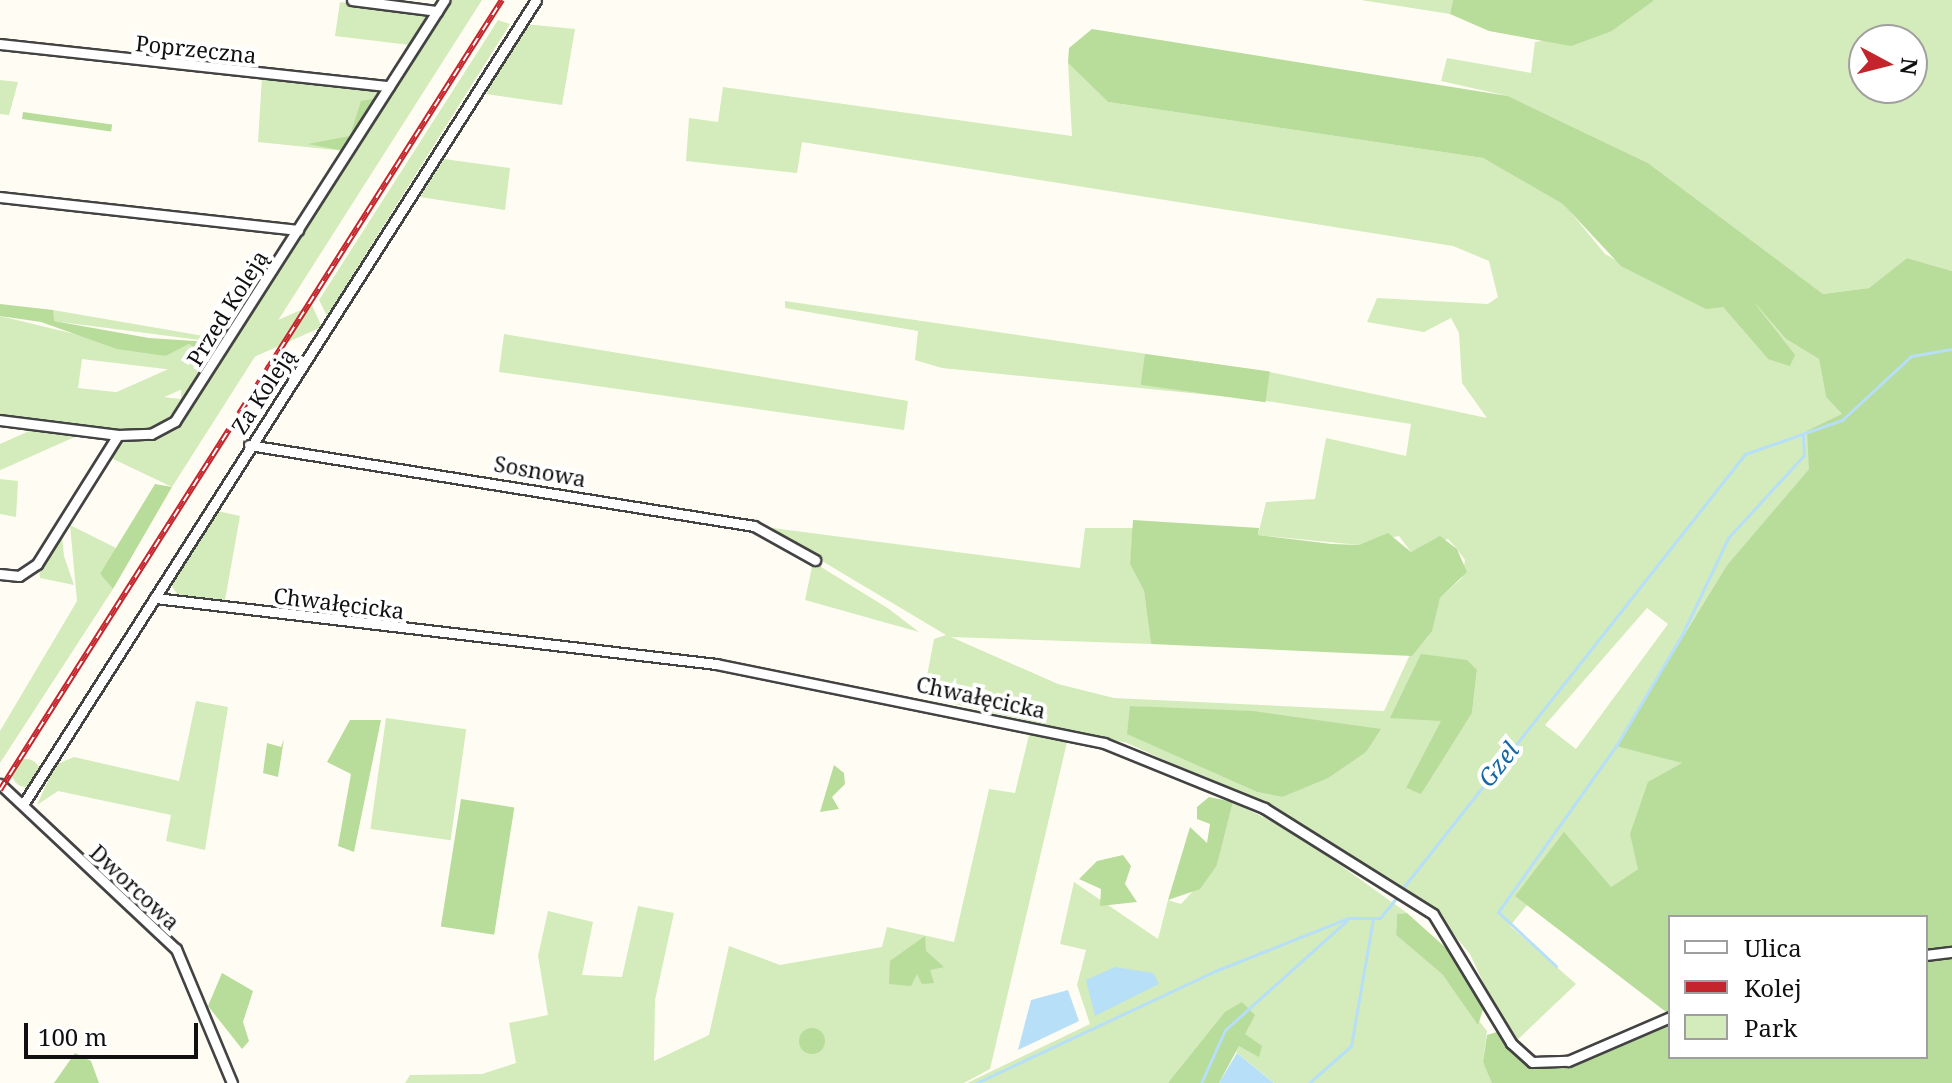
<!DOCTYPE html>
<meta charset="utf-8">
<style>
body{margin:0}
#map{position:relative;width:1952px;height:1083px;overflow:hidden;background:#fffdf3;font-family:"Noto Serif",serif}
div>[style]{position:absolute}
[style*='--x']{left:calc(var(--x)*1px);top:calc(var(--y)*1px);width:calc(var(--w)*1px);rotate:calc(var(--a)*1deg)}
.green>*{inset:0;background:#d4ebbb;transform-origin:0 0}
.round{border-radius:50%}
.forest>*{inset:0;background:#b8dc9a;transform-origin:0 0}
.water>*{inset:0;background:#b7dff7}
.stream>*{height:3px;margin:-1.5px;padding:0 1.5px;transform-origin:1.5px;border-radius:1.5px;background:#b7dff7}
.roads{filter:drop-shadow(2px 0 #434343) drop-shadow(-2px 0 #434343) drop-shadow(0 2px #434343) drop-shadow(0 -2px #434343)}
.minor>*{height:9px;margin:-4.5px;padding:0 4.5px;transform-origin:4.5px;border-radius:4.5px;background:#fff}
.rail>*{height:6px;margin-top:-3px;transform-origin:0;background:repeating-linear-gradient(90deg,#fff 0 9px,#c4242c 0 18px);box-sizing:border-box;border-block:2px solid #c4242c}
span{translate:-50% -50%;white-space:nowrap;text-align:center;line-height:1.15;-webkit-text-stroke:8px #fff;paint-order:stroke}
.street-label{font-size:22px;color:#101010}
.water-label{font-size:24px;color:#1567a6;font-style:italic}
.legend{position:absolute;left:1668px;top:915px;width:260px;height:144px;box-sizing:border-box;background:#fff;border:2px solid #9f9f9f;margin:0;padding:10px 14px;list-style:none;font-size:24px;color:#101010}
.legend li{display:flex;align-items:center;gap:16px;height:40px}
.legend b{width:40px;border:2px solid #9f9f9f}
.north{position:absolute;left:1848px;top:24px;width:80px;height:80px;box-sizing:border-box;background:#fff;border:2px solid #9f9f9f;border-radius:50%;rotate:97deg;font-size:22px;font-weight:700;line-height:32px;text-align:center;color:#101010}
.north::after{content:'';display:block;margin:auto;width:28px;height:36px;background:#c4242c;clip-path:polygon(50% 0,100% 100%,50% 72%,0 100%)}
.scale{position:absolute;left:24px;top:1023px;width:174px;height:36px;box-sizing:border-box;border:4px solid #101010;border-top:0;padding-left:10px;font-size:24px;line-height:28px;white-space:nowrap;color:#101010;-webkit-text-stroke:6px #fff;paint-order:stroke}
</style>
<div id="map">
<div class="green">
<i style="clip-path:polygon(449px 0,482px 0,172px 487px,107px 456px,120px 437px,152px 440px,179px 423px)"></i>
<i style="clip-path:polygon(1361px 0,1453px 0,1450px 14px)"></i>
<i style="clip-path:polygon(evenodd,1653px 0,1952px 0,1952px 271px,1907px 258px,1869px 288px,1823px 294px,1648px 163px,1508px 96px,1441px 81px,1447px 58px,1531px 73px,1535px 42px,1612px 31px,1653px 0,1864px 40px,1912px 40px,1912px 88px,1864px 88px,1864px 40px)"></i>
<i style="clip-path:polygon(340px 2px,424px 13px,427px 17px,410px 45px,335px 36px)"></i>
<i style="clip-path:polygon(498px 20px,510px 24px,327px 316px,319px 300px)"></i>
<i style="clip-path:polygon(525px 24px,575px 29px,562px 105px,486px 94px)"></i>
<i style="clip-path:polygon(evenodd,1068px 63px,1108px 102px,1483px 158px,1564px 204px,1605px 254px,1663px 287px,1723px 307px,1768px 359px,1795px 356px,1754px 301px,1786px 339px,1819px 359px,1826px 397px,1843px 415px,1809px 469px,1727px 565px,1616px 745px,1682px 763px,1636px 849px,1638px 869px,1611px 887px,1516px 896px,1527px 905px,1510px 926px,1576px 984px,1512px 1045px,1470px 954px,1439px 917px,1298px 821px,1127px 743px,923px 697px,934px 639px,946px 635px,765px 527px,1080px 568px,1085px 528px,1133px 528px,1130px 564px,1144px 591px,1151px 644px,951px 637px,1058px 684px,1114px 698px,1384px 711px,1413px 648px,1427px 638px,1440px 598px,1462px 578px,1465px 560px,1457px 549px,1448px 539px,1411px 552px,1399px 536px,1359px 545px,1258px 535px,1266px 502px,1315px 499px,1326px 438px,1406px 456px,1411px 424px,1260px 400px,942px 368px,915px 360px,918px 331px,785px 308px,785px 301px,1270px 372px,1487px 418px,1462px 383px,1459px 333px,1451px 318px,1424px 332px,1367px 322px,1377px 298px,1488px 304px,1498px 297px,1489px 261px,1453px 246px,802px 142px,797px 173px,686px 161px,689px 118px,718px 122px,723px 87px,1072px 136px,1068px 63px,1647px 608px,1668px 624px,1576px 749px,1545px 725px,1647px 608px,1068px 63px,1477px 671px,1472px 713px,1421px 793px,1407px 789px,1477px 671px,1068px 63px,1131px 706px,1172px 709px,1366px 752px,1282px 797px,1257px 792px,1128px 734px,1131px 706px)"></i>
<i style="clip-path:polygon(262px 78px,382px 87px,345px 151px,258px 142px)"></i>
<i style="clip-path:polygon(0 80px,18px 82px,9px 115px,0 114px)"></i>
<i style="clip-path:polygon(444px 159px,510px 168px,505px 210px,420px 197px)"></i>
<i style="left:312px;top:305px;width:24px;height:514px;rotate:66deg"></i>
<i style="clip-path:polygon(evenodd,53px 310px,227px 340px,186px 402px,158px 426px,134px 431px,0 414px,0 316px,166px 356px,189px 344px,206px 356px,223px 343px,53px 321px,53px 310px,82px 359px,182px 371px,181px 399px,78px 388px,82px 359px)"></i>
<i style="clip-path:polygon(504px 334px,908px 401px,904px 430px,499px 372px)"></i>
<i style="clip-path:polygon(0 479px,18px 481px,16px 517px,0 514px)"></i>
<i style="clip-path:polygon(213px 510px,240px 516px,225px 600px,178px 595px,168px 581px)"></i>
<i style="clip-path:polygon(70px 525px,120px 550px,100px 574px,113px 589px,0 763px,0 731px,77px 601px)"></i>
<i style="clip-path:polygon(62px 535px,64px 556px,74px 585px,40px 578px,39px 568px)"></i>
<i style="clip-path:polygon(813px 562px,889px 609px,919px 632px,805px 600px)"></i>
<i style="clip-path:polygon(196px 701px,228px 707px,205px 850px,166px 841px,171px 815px,58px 791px,37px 805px,55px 765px,74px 757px,179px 781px)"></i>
<i style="left:386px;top:718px;width:81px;height:112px;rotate:8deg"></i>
<i style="clip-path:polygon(1030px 731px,1068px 738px,990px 1069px,964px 1083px,405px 1083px,410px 1075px,482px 1074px,516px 1063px,509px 1023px,548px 1015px,538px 956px,548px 911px,593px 922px,582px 975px,622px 977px,638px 906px,674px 913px,655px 1000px,654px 1061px,709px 1035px,729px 946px,780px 965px,882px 947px,887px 927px,954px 942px,989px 789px,1015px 793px)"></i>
<i class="round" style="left:12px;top:759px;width:28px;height:28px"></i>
<i style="clip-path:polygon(1233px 802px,1297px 834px,1407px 913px,1397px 914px,1396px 935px,1443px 975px,1487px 1031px,1483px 1062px,1493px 1083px,1274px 1083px,1236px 1052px,1245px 1034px,1186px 1064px,1168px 1083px,967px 1083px,1090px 1024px,1077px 985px,1086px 950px,1060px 944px,1074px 882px,1158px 939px,1168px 900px,1181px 904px,1217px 865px)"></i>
</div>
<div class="forest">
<i style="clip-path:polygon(1453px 0,1653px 0,1653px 1px,1612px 31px,1571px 46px,1489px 31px,1450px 14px)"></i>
<i style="clip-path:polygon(1092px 29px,1508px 96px,1648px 163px,1823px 294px,1869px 288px,1907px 258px,1952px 271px,1952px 1083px,1492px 1083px,1483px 1062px,1487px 1035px,1497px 1032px,1522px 1060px,1560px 1067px,1670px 1020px,1670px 1057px,1926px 1057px,1926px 917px,1670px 917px,1670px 1015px,1515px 896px,1564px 832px,1611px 887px,1638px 869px,1630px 834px,1648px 782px,1682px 763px,1616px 746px,1727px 565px,1809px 469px,1807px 431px,1842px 414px,1826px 397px,1819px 359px,1786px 339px,1754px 302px,1795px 355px,1790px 366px,1768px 359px,1723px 307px,1706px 309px,1621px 266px,1563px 204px,1483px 158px,1108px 102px,1068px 63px,1069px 48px)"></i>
<i style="clip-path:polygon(378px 98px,345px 151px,308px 144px,350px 136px,361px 101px)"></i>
<i style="left:23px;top:112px;width:90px;height:7px;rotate:8deg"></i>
<i style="clip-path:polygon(0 304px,53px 310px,54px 321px,149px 338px,225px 343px,206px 356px,189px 344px,166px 356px,117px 349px,41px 322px,0 316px)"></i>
<i style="left:1145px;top:354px;width:126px;height:31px;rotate:8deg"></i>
<i style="clip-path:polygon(155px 484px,172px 487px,113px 589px,100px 574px)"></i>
<i style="clip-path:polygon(1133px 520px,1259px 528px,1258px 535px,1332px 544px,1359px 545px,1388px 533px,1411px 552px,1440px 536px,1457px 549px,1467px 572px,1440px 598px,1432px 631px,1412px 656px,1151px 644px,1144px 591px,1130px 564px)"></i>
<i style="clip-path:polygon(1421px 654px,1467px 660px,1477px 670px,1472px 713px,1421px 794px,1406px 788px,1441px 721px,1390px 718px)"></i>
<i style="clip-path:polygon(1130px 706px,1253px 711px,1381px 729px,1366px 752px,1328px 778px,1282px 797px,1257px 792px,1127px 734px)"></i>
<i style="clip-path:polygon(350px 720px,381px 720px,354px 852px,338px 846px,351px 774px,327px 762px)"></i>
<i style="clip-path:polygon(284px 739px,278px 777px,263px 773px,267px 743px,281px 747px)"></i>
<i style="clip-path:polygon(834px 765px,844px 773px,845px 784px,832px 797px,839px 809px,820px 812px)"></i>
<i style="clip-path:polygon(1209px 797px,1233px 802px,1217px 865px,1200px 889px,1168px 900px,1190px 827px,1207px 843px,1210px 824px,1197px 819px,1197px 807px)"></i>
<i style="left:461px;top:799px;width:54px;height:129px;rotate:9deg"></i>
<i style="clip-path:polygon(1123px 855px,1131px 866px,1125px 884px,1137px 902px,1100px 906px,1101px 889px,1079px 879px,1097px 861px)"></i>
<i style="clip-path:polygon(1407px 913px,1455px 956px,1483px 1010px,1478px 1025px,1443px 975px,1396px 935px,1397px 914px)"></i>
<i style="clip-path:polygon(925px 936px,926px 951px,944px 967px,930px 970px,934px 983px,922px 984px,917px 974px,911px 986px,889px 984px,890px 961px)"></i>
<i style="clip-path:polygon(222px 973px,253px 991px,243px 1022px,249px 1041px,242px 1049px,208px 1006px)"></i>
<i style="clip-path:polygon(1242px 1002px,1255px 1015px,1245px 1034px,1262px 1046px,1259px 1057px,1239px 1046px,1219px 1083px,1168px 1083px,1225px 1012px)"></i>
<i class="round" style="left:799px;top:1028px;width:26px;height:26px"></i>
<i style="clip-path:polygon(75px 1053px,91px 1061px,99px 1083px,54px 1083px)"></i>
</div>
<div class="water">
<i style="clip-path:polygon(1115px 967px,1153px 973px,1159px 984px,1095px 1016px,1086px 980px)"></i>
<i style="clip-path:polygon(1068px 990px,1079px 1021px,1018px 1050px,1031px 1000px)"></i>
<i style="clip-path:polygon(1237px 1053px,1274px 1083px,1219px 1083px)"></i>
</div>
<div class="stream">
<i style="--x:1402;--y:889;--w:554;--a:-51.74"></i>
<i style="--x:1745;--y:454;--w:103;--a:-19.3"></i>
<i style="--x:1842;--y:420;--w:94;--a:-42.8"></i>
<i style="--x:1911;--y:356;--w:42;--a:-9.7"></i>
<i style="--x:1556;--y:966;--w:79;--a:-137"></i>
<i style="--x:1498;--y:912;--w:204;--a:-54.6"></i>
<i style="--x:1616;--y:746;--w:129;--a:-59.3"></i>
<i style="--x:1682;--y:635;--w:107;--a:-64.6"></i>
<i style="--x:1728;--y:538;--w:113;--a:-47.5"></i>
<i style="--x:1804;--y:455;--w:19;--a:-93"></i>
<i style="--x:976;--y:1083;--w:264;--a:-25.1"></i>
<i style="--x:1215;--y:971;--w:143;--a:-21.7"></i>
<i style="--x:1348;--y:918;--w:32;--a:0"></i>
<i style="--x:1380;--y:918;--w:28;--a:-51"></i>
<i style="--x:1201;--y:1083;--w:58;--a:-65.6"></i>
<i style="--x:1225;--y:1030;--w:164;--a:-42"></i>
<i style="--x:1309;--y:1083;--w:56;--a:-41.4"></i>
<i style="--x:1351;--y:1046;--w:130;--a:-80.2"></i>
</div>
<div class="roads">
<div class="minor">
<i style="--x:352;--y:0;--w:86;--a:7.4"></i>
<i style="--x:0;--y:44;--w:391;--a:6.2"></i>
<i style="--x:0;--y:197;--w:300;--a:6.3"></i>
<i style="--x:0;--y:420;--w:119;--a:7.2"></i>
<i style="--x:249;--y:445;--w:511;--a:9.11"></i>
<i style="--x:754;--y:526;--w:70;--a:29.1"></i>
<i style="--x:0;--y:574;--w:19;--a:6"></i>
<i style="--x:19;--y:576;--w:22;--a:-34"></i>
<i style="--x:37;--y:564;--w:152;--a:-57.9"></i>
<i style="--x:118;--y:435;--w:33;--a:-2"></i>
<i style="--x:151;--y:434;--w:27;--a:-28"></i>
<i style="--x:175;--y:421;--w:500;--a:-57.4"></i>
<i style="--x:155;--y:598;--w:565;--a:6.71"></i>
<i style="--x:716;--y:664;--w:396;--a:11.5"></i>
<i style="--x:1104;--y:743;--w:173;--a:22.1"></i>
<i style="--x:1264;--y:808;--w:199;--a:32.1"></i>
<i style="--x:1433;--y:914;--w:151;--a:58.8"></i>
<i style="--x:1511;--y:1043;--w:28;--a:42"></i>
<i style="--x:1532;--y:1062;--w:36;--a:-2"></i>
<i style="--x:1568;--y:1061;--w:111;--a:-23.3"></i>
<i style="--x:0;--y:784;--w:241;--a:43.2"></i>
<i style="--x:176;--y:949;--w:145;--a:67.3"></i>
<i style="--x:24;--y:803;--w:952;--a:-57.48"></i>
<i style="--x:1926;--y:955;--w:26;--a:-7"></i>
</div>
</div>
<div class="rail">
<i style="--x:0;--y:790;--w:936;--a:-57.57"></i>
</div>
<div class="street-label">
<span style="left:196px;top:49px;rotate:6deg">Poprzeczna</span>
<span style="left:227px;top:308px;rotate:-58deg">Przed Koleją</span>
<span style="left:263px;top:391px;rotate:-57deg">Za Koleją</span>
<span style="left:540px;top:471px;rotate:10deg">Sosnowa</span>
<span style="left:339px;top:603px;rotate:7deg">Chwałęcicka</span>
<span style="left:981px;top:697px;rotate:12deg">Chwałęcicka</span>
<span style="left:135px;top:887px;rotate:43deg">Dworcowa</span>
</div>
<div class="water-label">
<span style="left:1498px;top:764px;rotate:-52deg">Gzel</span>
</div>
<ul class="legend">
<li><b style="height:10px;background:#fff"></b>Ulica</li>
<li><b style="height:10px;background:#c4242c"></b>Kolej</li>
<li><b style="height:22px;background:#d4ebbb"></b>Park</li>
</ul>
<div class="north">N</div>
<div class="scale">100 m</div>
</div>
